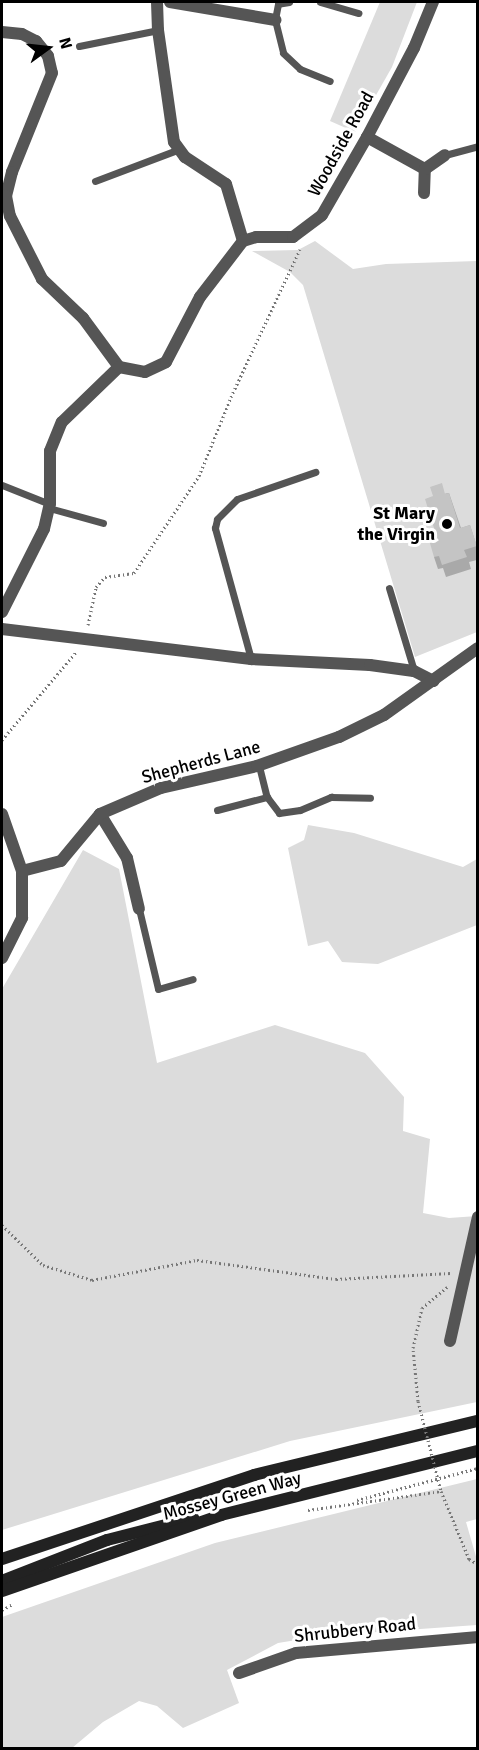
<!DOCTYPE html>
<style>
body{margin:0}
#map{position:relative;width:479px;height:1750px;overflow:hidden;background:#fff;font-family:Signika,sans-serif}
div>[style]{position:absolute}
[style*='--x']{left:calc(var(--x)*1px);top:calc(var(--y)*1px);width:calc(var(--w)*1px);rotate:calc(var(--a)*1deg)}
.green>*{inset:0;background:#dcdcdc}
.path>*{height:3px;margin-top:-1.5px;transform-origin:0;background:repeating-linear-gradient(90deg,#777 0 1.5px,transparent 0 4.5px)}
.service>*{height:7px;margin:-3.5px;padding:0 3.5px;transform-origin:3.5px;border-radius:3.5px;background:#555}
.minor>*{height:12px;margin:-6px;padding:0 6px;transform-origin:6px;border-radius:6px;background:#555}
.secondary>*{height:12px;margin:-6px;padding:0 6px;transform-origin:6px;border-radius:6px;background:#222}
.path-bridge>*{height:3px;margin-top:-1.5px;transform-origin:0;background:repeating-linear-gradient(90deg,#777 0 1.5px,transparent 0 4.5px)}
.wall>*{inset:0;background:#a9a9a9}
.building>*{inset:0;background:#c4c4c4}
.dots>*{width:16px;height:16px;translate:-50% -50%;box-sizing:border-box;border:3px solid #fff;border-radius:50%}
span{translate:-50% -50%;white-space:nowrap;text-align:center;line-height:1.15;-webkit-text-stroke:6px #fff;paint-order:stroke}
.street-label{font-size:18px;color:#000}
.poi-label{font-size:18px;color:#000;font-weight:700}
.right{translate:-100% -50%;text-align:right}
.frame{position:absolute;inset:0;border:3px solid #000;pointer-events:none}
.north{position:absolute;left:18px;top:18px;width:60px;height:60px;-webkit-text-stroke:4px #fff;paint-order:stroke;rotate:75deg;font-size:16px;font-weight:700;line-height:24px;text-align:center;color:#000}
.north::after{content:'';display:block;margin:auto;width:21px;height:27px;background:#000;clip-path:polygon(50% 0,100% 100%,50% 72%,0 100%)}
</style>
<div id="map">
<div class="green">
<i style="clip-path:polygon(380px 2px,417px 2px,392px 67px,355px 132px,330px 121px)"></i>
<i style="clip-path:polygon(315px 241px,353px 269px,386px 264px,477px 261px,477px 632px,415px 657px,303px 285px,290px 272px,252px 251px,298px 250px)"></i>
<i style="clip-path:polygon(308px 825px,354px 833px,463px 867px,477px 859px,477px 925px,378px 964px,342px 962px,328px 941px,308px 946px,288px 848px,304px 840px)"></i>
<i style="clip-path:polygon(83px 850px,119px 869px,157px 1063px,275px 1025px,365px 1053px,404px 1097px,403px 1131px,430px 1139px,423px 1213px,449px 1218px,477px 1216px,477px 1402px,290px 1441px,2px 1530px,2px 989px)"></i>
<i style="clip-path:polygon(477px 1479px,477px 1519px,466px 1522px,477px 1560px,477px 1625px,321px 1636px,278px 1643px,227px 1670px,239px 1703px,183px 1728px,157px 1706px,139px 1701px,103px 1722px,72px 1748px,2px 1748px,2px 1617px,215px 1543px)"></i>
</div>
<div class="path">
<i style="--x:88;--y:625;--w:39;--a:-78"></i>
<i style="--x:96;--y:587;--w:13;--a:-48"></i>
<i style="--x:105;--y:577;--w:29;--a:-8"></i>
<i style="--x:134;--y:573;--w:117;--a:-56.2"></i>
<i style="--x:199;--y:476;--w:85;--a:-67.9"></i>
<i style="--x:231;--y:397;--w:163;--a:-65"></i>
<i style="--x:2;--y:740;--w:115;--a:-49.9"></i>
<i style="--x:2;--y:1225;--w:57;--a:44.3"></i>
<i style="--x:43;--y:1265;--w:51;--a:17"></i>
<i style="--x:92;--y:1280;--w:107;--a:-10.8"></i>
<i style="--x:197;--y:1260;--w:140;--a:7.8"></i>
<i style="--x:336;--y:1279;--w:115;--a:-3"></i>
<i style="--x:418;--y:1401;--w:53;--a:-95.4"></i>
<i style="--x:413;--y:1348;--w:41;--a:-77.3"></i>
<i style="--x:422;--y:1308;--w:33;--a:-40"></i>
<i style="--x:357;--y:1500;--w:125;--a:-14.8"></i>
<i style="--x:308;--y:1510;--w:134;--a:-8.1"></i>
<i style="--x:441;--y:1491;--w:74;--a:67.6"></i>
<i style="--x:469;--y:1559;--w:10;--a:29"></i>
<i style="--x:2;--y:1610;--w:13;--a:-29"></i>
</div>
<div class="service">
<i style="--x:289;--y:2;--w:11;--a:170"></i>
<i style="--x:278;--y:4;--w:16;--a:101"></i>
<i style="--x:275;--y:20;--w:34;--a:76"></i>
<i style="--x:283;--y:53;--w:23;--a:43"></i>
<i style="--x:300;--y:69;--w:32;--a:22"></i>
<i style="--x:320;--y:2;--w:40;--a:16"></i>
<i style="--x:79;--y:46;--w:81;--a:-11.4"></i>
<i style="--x:445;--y:155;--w:34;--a:-15"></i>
<i style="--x:95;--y:181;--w:88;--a:-20.7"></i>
<i style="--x:2;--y:485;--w:52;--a:21.6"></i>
<i style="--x:49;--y:508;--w:56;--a:15.5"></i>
<i style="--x:389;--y:588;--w:87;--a:73.2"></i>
<i style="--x:251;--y:659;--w:136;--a:-105.4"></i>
<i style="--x:215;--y:528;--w:9;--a:-77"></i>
<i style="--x:217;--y:519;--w:28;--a:-45"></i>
<i style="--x:237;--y:499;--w:83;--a:-19.1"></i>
<i style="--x:259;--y:766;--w:32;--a:76"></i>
<i style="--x:267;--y:797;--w:20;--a:53"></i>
<i style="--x:279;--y:813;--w:21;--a:-8"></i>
<i style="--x:300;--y:810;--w:34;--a:-23"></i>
<i style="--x:331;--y:797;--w:39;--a:1"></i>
<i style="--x:217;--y:810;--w:52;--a:-14.6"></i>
<i style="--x:139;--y:909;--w:82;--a:76.6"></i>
<i style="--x:158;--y:989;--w:36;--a:-16"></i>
</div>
<div class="minor">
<i style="--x:157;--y:2;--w:28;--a:88"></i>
<i style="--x:158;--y:30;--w:113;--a:81.9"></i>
<i style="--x:174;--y:142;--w:19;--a:54"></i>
<i style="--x:185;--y:157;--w:49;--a:33.4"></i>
<i style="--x:226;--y:184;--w:59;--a:73.4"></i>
<i style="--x:170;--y:2;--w:107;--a:9.7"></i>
<i style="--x:2;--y:32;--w:20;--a:6"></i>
<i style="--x:22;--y:34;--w:16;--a:27"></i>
<i style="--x:36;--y:41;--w:19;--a:51"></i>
<i style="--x:48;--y:56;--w:17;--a:77"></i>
<i style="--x:52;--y:73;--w:107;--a:112"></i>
<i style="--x:12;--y:172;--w:25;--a:104"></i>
<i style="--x:6;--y:196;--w:20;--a:79"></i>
<i style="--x:10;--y:216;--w:71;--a:63.1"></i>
<i style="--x:42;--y:279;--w:57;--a:43.6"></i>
<i style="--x:83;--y:318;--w:61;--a:53.7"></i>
<i style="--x:367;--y:137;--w:66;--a:28.9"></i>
<i style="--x:424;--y:193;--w:24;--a:-88"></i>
<i style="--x:425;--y:169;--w:24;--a:-35"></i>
<i style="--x:2;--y:612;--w:93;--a:-63.2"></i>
<i style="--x:44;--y:529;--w:26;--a:-77"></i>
<i style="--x:50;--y:504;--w:53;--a:-90"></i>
<i style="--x:50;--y:451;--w:31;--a:-68"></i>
<i style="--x:62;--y:422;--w:79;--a:-44"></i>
<i style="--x:119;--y:367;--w:26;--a:11"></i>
<i style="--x:145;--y:372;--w:23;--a:-25"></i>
<i style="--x:166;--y:362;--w:73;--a:-62.4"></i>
<i style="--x:200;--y:297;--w:71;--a:-52.5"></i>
<i style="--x:243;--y:241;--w:14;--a:-17"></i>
<i style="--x:256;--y:237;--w:37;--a:0"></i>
<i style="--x:293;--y:237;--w:36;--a:-37"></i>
<i style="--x:322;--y:215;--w:90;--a:-60"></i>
<i style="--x:367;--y:137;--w:101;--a:-62.2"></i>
<i style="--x:414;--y:48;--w:50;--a:-67.6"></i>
<i style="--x:2;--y:629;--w:251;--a:6.9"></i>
<i style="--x:251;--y:659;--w:119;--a:2.9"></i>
<i style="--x:370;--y:665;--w:44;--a:7.8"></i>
<i style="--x:414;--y:671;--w:22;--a:27"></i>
<i style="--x:2;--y:814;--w:60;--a:70.7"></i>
<i style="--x:100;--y:814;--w:52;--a:58.5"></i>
<i style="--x:127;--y:858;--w:52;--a:76.8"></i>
<i style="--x:2;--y:958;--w:45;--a:-63.4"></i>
<i style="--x:22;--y:918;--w:47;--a:-90"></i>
<i style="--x:22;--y:871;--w:40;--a:-14.4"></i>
<i style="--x:61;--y:861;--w:61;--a:-50.3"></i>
<i style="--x:100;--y:814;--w:66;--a:-23.1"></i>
<i style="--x:161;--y:788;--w:98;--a:-12.9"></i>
<i style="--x:257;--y:766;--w:87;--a:-19.5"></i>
<i style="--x:339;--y:737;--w:50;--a:-26.1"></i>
<i style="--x:384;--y:715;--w:115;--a:-35.5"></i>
<i style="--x:450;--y:1341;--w:127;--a:-77.3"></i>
<i style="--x:239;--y:1673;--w:60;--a:-19.3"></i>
<i style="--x:296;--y:1653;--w:183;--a:-5"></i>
</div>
<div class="secondary">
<i style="--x:2;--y:1559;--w:266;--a:-18.4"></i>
<i style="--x:254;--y:1475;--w:230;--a:-13.6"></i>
<i style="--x:2;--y:1581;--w:113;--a:-21.3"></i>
<i style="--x:107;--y:1540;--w:89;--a:-14.3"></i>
<i style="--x:2;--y:1591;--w:232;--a:-19.1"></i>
<i style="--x:221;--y:1515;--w:265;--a:-14"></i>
</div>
<div class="path-bridge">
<i style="--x:418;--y:1401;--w:93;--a:75.7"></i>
</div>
<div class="wall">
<i style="clip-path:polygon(449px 493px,461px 528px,470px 525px,477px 547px,477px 560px,469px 562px,471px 569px,446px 577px,443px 568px,438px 569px,434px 557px,437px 538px,433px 496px)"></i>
</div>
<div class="building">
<i style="clip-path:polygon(442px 483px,445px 494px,449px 493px,460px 528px,470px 525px,477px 546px,464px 550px,467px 557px,442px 565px,439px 556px,434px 557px,429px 540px,437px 538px,425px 499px,433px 496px,430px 487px)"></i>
</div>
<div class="dots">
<i style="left:447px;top:524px;background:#000"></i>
</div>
<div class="street-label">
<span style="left:341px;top:144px;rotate:-61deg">Woodside Road</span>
<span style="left:201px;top:762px;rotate:-15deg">Shepherds Lane</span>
<span style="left:232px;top:1496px;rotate:-15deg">Mossey Green Way</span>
<span style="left:355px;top:1630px;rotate:-6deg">Shrubbery Road</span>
</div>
<div class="poi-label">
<span class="right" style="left:435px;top:524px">St Mary<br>the Virgin</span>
</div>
<div class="frame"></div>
<div class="north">N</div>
</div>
